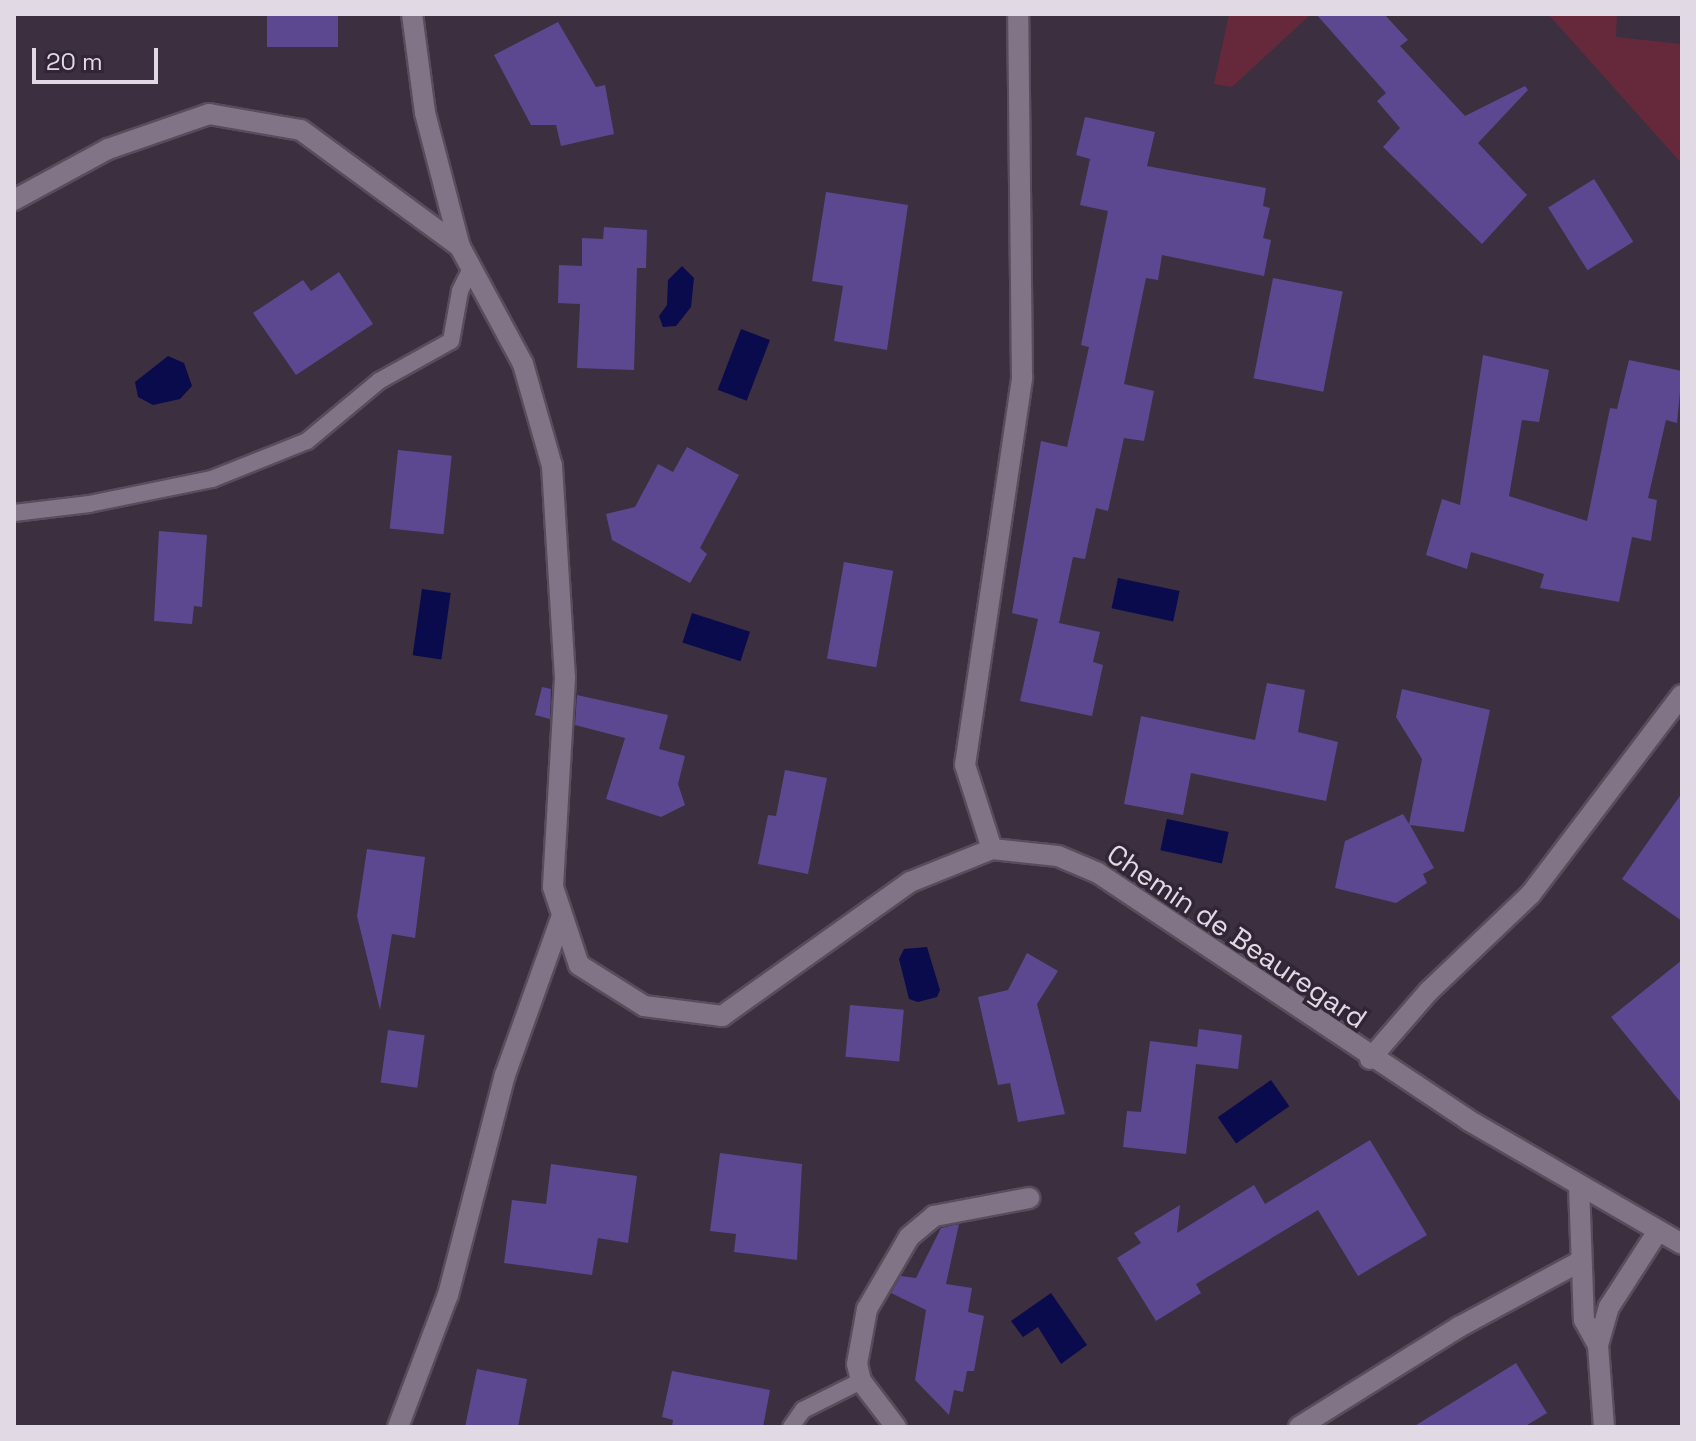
<!DOCTYPE html>
<style>
body{margin:0}
#map{position:relative;width:1696px;height:1441px;overflow:hidden;background:#3c2f40;font-family:"Space Grotesk",sans-serif}
div>[style]{position:absolute}
[style*='--x']{left:calc(var(--x)*1px);top:calc(var(--y)*1px);width:calc(var(--w)*1px);rotate:calc(var(--a)*1deg)}
.green>*{inset:0;background:#65293b}
.water>*{inset:0;background:#0a0b4d;transform-origin:0 0}
.building>*{inset:0;background:#5b4890;transform-origin:0 0}
.roads{filter:drop-shadow(2px 0 #584d5c) drop-shadow(-2px 0 #584d5c) drop-shadow(0 2px #584d5c) drop-shadow(0 -2px #584d5c)}
.service>*{height:16px;margin:-8px;padding:0 8px;transform-origin:8px;border-radius:8px;background:#827487}
.minor>*{height:20px;margin:-10px;padding:0 10px;transform-origin:10px;border-radius:10px;background:#827487}
span{translate:-50% -50%;white-space:nowrap;text-align:center;line-height:1.15;-webkit-text-stroke:7px #312536;paint-order:stroke}
.street-label{font-size:28px;color:#e1d9e4}
.frame{position:absolute;inset:0;border:16px solid #e1d9e4;pointer-events:none}
.scale{position:absolute;left:32px;top:48px;width:126px;height:36px;box-sizing:border-box;border:4px solid #e1d9e4;border-top:0;padding-left:10px;font-size:24px;line-height:28px;white-space:nowrap;color:#e1d9e4;-webkit-text-stroke:6px #312536;paint-order:stroke}
</style>
<div id="map">
<div class="green">
<i style="clip-path:polygon(1229px 14px,1311px 14px,1232px 87px,1214px 84px)"></i>
<i style="clip-path:polygon(1548px 14px,1617px 14px,1616px 37px,1682px 44px,1682px 164px)"></i>
</div>
<div class="water">
<i style="clip-path:polygon(682px 266px,694px 278px,691px 307px,676px 326px,663px 327px,659px 316px,667px 305px,668px 280px)"></i>
<i style="left:741px;top:329px;width:31px;height:65px;rotate:21deg"></i>
<i style="clip-path:polygon(168px 356px,184px 363px,192px 386px,180px 399px,153px 405px,138px 397px,135px 382px)"></i>
<i style="left:1118px;top:578px;width:63px;height:31px;rotate:12deg"></i>
<i style="left:422px;top:589px;width:29px;height:67px;rotate:8deg"></i>
<i style="left:692px;top:613px;width:61px;height:31px;rotate:18deg"></i>
<i style="left:1167px;top:819px;width:63px;height:32px;rotate:12deg"></i>
<i style="clip-path:polygon(927px 947px,940px 990px,937px 997px,918px 1002px,909px 999px,899px 959px,904px 949px)"></i>
<i style="left:1271px;top:1080px;width:32px;height:65px;rotate:55deg"></i>
<i style="clip-path:polygon(1051px 1293px,1087px 1345px,1061px 1364px,1038px 1327px,1023px 1337px,1011px 1321px)"></i>
</div>
<div class="building">
<i style="left:267px;top:14px;width:71px;height:33px"></i>
<i style="clip-path:polygon(1316px 14px,1384px 14px,1408px 40px,1400px 46px,1465px 116px,1525px 86px,1528px 90px,1478px 143px,1527px 195px,1482px 244px,1383px 147px,1400px 128px,1377px 101px,1386px 93px)"></i>
<i style="clip-path:polygon(558px 22px,596px 87px,605px 85px,614px 134px,561px 146px,556px 125px,531px 125px,494px 55px)"></i>
<i style="clip-path:polygon(1085px 117px,1155px 132px,1147px 166px,1266px 188px,1263px 206px,1270px 208px,1263px 238px,1271px 240px,1264px 276px,1162px 255px,1158px 280px,1146px 278px,1124px 384px,1154px 391px,1144px 441px,1124px 438px,1108px 511px,1096px 508px,1085px 559px,1073px 557px,1059px 623px,1041px 619px,1100px 632px,1093px 662px,1103px 665px,1092px 716px,1020px 701px,1038px 619px,1012px 613px,1041px 441px,1067px 447px,1089px 347px,1081px 345px,1108px 211px,1080px 205px,1090px 159px,1076px 155px)"></i>
<i style="left:1594px;top:179px;width:74px;height:54px;rotate:58deg"></i>
<i style="clip-path:polygon(826px 192px,908px 205px,887px 350px,834px 341px,843px 286px,812px 281px)"></i>
<i style="clip-path:polygon(604px 227px,647px 230px,646px 268px,637px 268px,634px 370px,577px 368px,580px 304px,558px 303px,559px 265px,582px 266px,582px 238px,603px 239px)"></i>
<i style="clip-path:polygon(339px 272px,373px 324px,296px 375px,253px 313px,303px 280px,311px 291px)"></i>
<i style="left:1273px;top:278px;width:71px;height:102px;rotate:11deg"></i>
<i style="clip-path:polygon(1483px 355px,1549px 370px,1539px 422px,1522px 420px,1509px 496px,1587px 521px,1610px 408px,1617px 409px,1629px 360px,1682px 371px,1677px 423px,1666px 420px,1648px 498px,1657px 500px,1651px 541px,1632px 537px,1619px 602px,1540px 588px,1544px 574px,1471px 552px,1467px 569px,1426px 555px,1442px 499px,1460px 505px)"></i>
<i style="clip-path:polygon(687px 447px,739px 475px,700px 548px,707px 554px,690px 583px,612px 540px,606px 514px,635px 507px,658px 464px,673px 472px)"></i>
<i style="left:398px;top:450px;width:54px;height:79px;rotate:6deg"></i>
<i style="clip-path:polygon(159px 531px,207px 535px,202px 607px,194px 606px,192px 624px,154px 621px)"></i>
<i style="left:844px;top:562px;width:50px;height:98px;rotate:10deg"></i>
<i style="clip-path:polygon(1267px 683px,1305px 690px,1298px 732px,1338px 742px,1326px 801px,1191px 773px,1183px 815px,1124px 804px,1141px 716px,1255px 740px)"></i>
<i style="clip-path:polygon(542px 687px,551px 689px,550px 719px,535px 715px)"></i>
<i style="clip-path:polygon(1402px 689px,1490px 710px,1464px 832px,1410px 825px,1434px 868px,1423px 874px,1427px 883px,1396px 903px,1335px 888px,1345px 841px,1403px 814px,1409px 824px,1422px 759px,1396px 717px)"></i>
<i style="clip-path:polygon(577px 695px,668px 715px,659px 749px,685px 756px,678px 784px,685px 805px,661px 817px,606px 799px,625px 738px,575px 725px)"></i>
<i style="clip-path:polygon(785px 770px,827px 778px,808px 874px,758px 864px,768px 815px,776px 816px)"></i>
<i style="clip-path:polygon(1682px 793px,1682px 921px,1622px 879px)"></i>
<i style="clip-path:polygon(367px 849px,425px 857px,415px 938px,392px 934px,380px 1010px,357px 916px)"></i>
<i style="clip-path:polygon(1027px 953px,1058px 971px,1037px 1004px,1065px 1114px,1018px 1122px,1010px 1083px,998px 1085px,978px 997px,1008px 990px)"></i>
<i style="clip-path:polygon(1682px 960px,1682px 1104px,1611px 1017px)"></i>
<i style="left:850px;top:1005px;width:54px;height:52px;rotate:5deg"></i>
<i style="clip-path:polygon(1199px 1029px,1242px 1035px,1238px 1069px,1196px 1064px,1186px 1154px,1123px 1147px,1127px 1111px,1141px 1112px,1150px 1041px,1197px 1047px)"></i>
<i style="left:388px;top:1030px;width:37px;height:53px;rotate:8deg"></i>
<i style="clip-path:polygon(1370px 1140px,1427px 1235px,1358px 1276px,1318px 1210px,1196px 1284px,1201px 1293px,1156px 1321px,1117px 1258px,1141px 1243px,1134px 1233px,1180px 1205px,1177px 1233px,1254px 1185px,1265px 1204px)"></i>
<i style="clip-path:polygon(720px 1153px,802px 1164px,797px 1260px,734px 1252px,736px 1234px,710px 1231px)"></i>
<i style="clip-path:polygon(551px 1164px,637px 1176px,628px 1243px,598px 1238px,592px 1275px,504px 1263px,512px 1200px,546px 1204px)"></i>
<i style="clip-path:polygon(959px 1224px,946px 1284px,972px 1288px,968px 1312px,984px 1316px,974px 1371px,967px 1371px,963px 1392px,954px 1390px,949px 1415px,915px 1380px,926px 1310px,891px 1293px,901px 1276px,916px 1278px,941px 1228px)"></i>
<i style="clip-path:polygon(1516px 1363px,1547px 1413px,1524px 1427px,1413px 1427px)"></i>
<i style="clip-path:polygon(477px 1369px,527px 1379px,518px 1427px,465px 1427px)"></i>
<i style="clip-path:polygon(672px 1371px,770px 1390px,763px 1427px,672px 1427px,673px 1420px,662px 1417px)"></i>
</div>
<div class="roads">
<div class="service">
<i style="--x:14;--y:513;--w:76;--a:-6.8"></i>
<i style="--x:89;--y:504;--w:126;--a:-11.5"></i>
<i style="--x:212;--y:479;--w:102;--a:-21.8"></i>
<i style="--x:307;--y:441;--w:94;--a:-39.8"></i>
<i style="--x:379;--y:381;--w:82;--a:-29.1"></i>
<i style="--x:451;--y:341;--w:51;--a:-79.8"></i>
<i style="--x:460;--y:291;--w:25;--a:-64"></i>
<i style="--x:791;--y:1427;--w:21;--a:-55"></i>
<i style="--x:803;--y:1410;--w:65;--a:-26.6"></i>
</div>
<div class="minor">
<i style="--x:412;--y:14;--w:100;--a:82.5"></i>
<i style="--x:425;--y:113;--w:138;--a:75.4"></i>
<i style="--x:14;--y:200;--w:107;--a:-28.5"></i>
<i style="--x:108;--y:149;--w:107;--a:-19.1"></i>
<i style="--x:209;--y:114;--w:93;--a:9.9"></i>
<i style="--x:301;--y:130;--w:197;--a:36.3"></i>
<i style="--x:460;--y:247;--w:133;--a:61.7"></i>
<i style="--x:523;--y:364;--w:106;--a:74.1"></i>
<i style="--x:552;--y:466;--w:212;--a:86.5"></i>
<i style="--x:565;--y:678;--w:209;--a:93.3"></i>
<i style="--x:553;--y:887;--w:82;--a:71.6"></i>
<i style="--x:579;--y:965;--w:77;--a:32.2"></i>
<i style="--x:644;--y:1006;--w:79;--a:7.3"></i>
<i style="--x:722;--y:1016;--w:231;--a:-35.5"></i>
<i style="--x:910;--y:882;--w:88;--a:-21.9"></i>
<i style="--x:992;--y:849;--w:66;--a:6.1"></i>
<i style="--x:1058;--y:856;--w:43;--a:23"></i>
<i style="--x:1098;--y:873;--w:445;--a:33.7"></i>
<i style="--x:1468;--y:1120;--w:247;--a:30.1"></i>
<i style="--x:992;--y:849;--w:88;--a:-107.8"></i>
<i style="--x:965;--y:765;--w:392;--a:-81.6"></i>
<i style="--x:1022;--y:377;--w:363;--a:-90.6"></i>
<i style="--x:1370;--y:1059;--w:89;--a:-49.1"></i>
<i style="--x:1428;--y:992;--w:141;--a:-43.6"></i>
<i style="--x:1530;--y:895;--w:251;--a:-52.8"></i>
<i style="--x:1579;--y:1186;--w:134;--a:87.9"></i>
<i style="--x:1584;--y:1320;--w:29;--a:61"></i>
<i style="--x:398;--y:1427;--w:141;--a:-69.3"></i>
<i style="--x:448;--y:1295;--w:227;--a:-75.5"></i>
<i style="--x:505;--y:1075;--w:169;--a:-70.3"></i>
<i style="--x:896;--y:1427;--w:58;--a:-127.3"></i>
<i style="--x:861;--y:1381;--w:17;--a:-103"></i>
<i style="--x:857;--y:1364;--w:56;--a:-79.7"></i>
<i style="--x:867;--y:1309;--w:83;--a:-59.7"></i>
<i style="--x:909;--y:1237;--w:33;--a:-40"></i>
<i style="--x:934;--y:1216;--w:97;--a:-10.7"></i>
<i style="--x:1299;--y:1427;--w:189;--a:-32"></i>
<i style="--x:1459;--y:1327;--w:136;--a:-28.4"></i>
<i style="--x:1604;--y:1427;--w:82;--a:-94.2"></i>
<i style="--x:1598;--y:1345;--w:40;--a:-74"></i>
<i style="--x:1609;--y:1307;--w:90;--a:-57.2"></i>
</div>
</div>
<div class="street-label">
<span style="left:1237px;top:936px;rotate:34deg">Chemin de Beauregard</span>
</div>
<div class="frame"></div>
<div class="scale">20 m</div>
</div>
